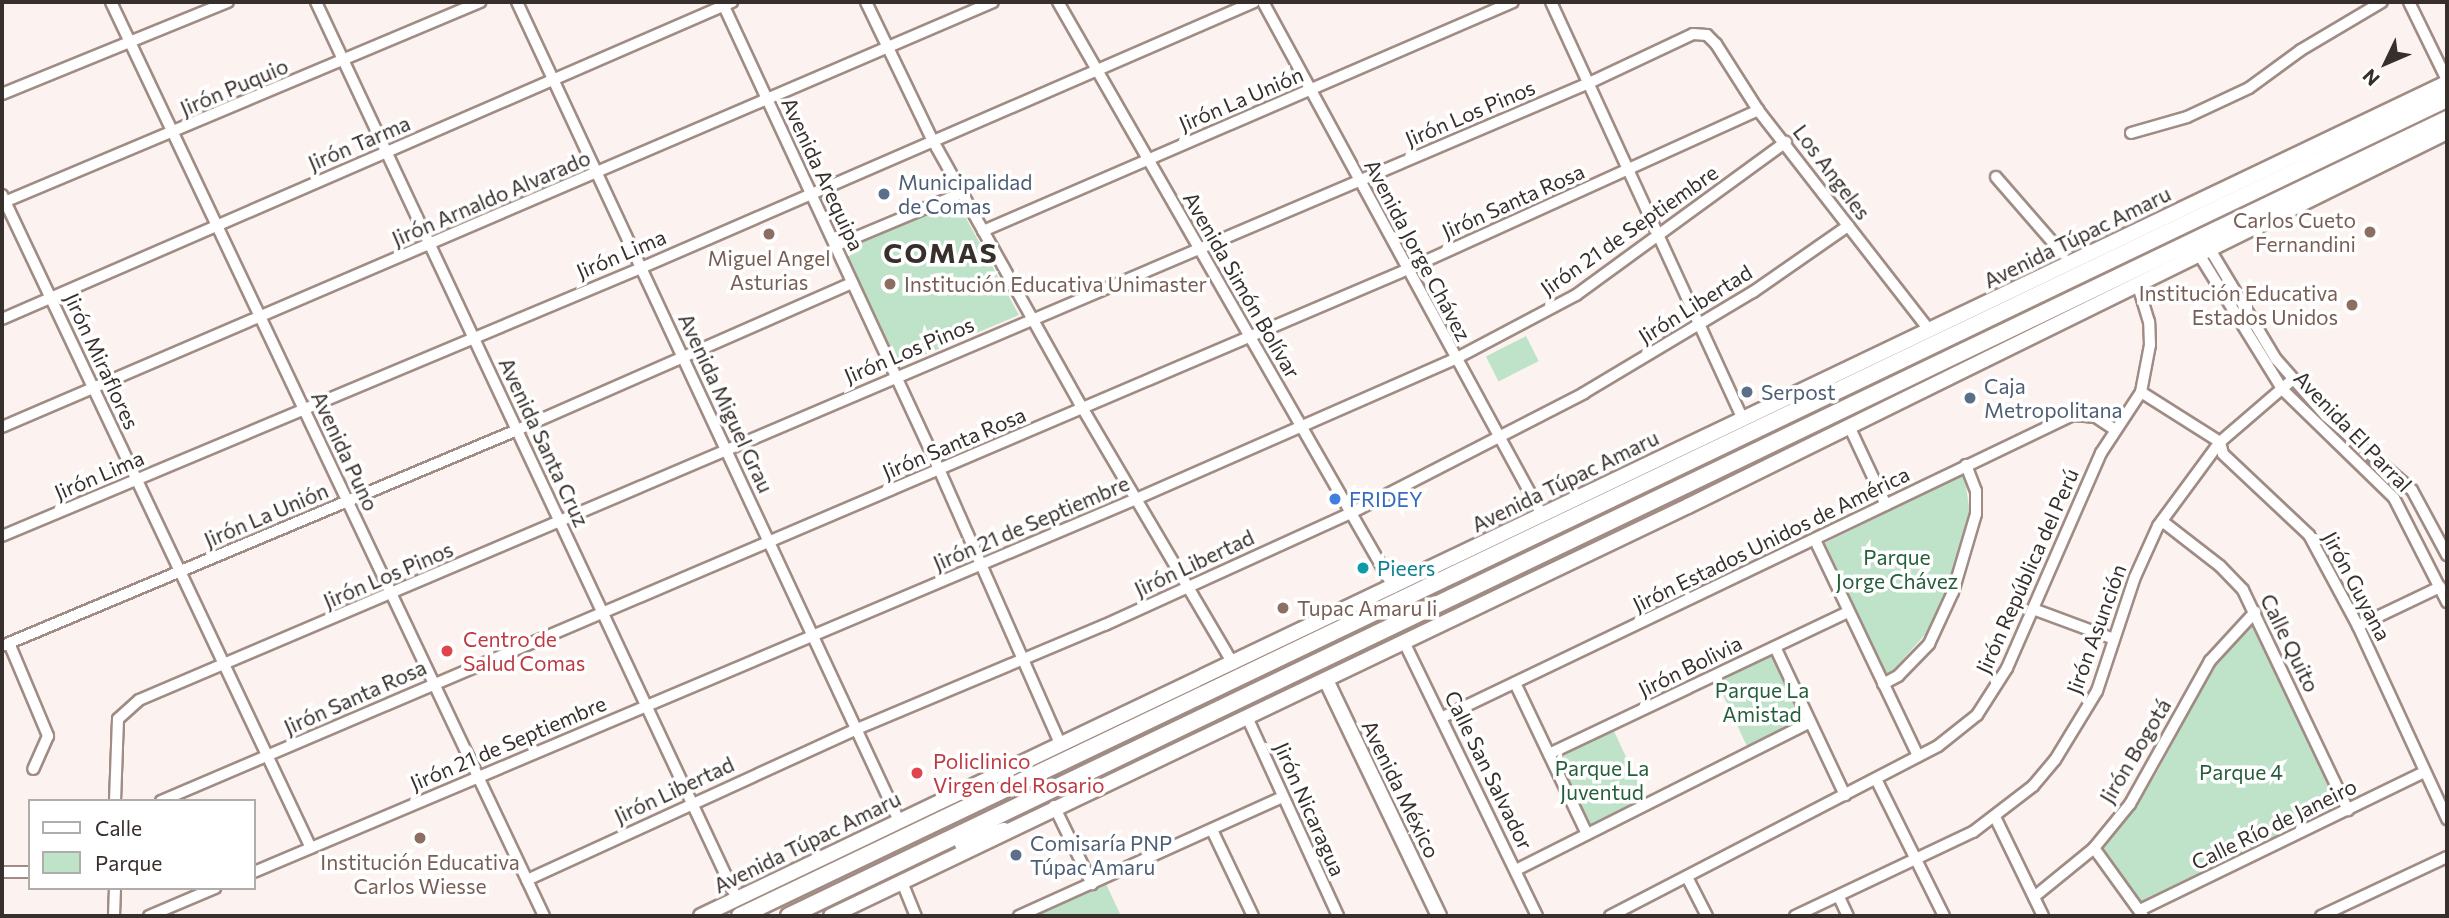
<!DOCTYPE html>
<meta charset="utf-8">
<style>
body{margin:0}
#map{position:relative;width:2449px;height:918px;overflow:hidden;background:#fcf3f0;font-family:Commissioner,sans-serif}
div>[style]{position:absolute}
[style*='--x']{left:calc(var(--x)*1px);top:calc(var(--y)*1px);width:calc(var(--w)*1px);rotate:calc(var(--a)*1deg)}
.green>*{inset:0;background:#bee3c9;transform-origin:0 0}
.roads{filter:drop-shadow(2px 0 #a08c84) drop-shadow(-2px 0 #a08c84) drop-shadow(0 2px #a08c84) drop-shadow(0 -2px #a08c84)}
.minor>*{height:10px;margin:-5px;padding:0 5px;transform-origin:5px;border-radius:5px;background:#fff}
.major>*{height:14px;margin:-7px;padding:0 7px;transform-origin:7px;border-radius:7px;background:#fff}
.highway>*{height:16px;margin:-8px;padding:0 8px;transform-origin:8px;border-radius:8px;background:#fff}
.dots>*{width:19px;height:19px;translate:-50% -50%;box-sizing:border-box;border:4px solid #fff;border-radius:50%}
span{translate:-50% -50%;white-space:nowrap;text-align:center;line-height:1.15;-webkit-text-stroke:7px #fff;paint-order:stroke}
.street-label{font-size:21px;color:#372f2b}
.service-label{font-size:21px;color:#4e5e75}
.left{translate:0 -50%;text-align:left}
.education-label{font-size:21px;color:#785e54}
.right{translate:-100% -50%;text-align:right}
.shop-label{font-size:21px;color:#366cbe}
.park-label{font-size:21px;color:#255e3b}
.culture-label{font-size:21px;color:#0d838f}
.health-label{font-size:21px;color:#be3a42}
.district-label{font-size:28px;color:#372f2b;font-weight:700;letter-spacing:2px}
.frame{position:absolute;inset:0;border:4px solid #372f2b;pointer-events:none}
.legend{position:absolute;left:28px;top:799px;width:228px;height:91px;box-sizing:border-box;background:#fff;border:2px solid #afacaa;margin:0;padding:9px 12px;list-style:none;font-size:21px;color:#372f2b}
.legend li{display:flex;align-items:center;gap:14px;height:35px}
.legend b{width:35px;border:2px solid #afacaa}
.north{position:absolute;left:2351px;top:28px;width:70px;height:70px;-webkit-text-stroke:5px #fff;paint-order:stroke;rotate:226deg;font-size:19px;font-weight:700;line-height:28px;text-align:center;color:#372f2b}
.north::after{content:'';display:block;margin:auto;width:24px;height:32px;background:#372f2b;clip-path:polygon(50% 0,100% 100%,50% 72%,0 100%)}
</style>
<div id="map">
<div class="green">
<i style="clip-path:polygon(955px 198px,1019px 315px,898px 366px,840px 246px)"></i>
<i style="left:1526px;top:336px;width:28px;height:45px;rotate:63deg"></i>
<i style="clip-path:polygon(1964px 474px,1970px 513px,1948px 591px,1930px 629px,1887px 677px,1825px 543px)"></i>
<i style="clip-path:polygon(2253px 621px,2342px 807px,2141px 904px,2102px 848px,2155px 776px,2212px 669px)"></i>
<i style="left:1774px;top:653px;width:74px;height:64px;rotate:65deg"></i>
<i style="left:1613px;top:729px;width:81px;height:64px;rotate:65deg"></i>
<i style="clip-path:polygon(1106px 884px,1121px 916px,1032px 916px)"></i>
</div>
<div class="roads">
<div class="minor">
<i style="--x:111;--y:2;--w:1011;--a:64.65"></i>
<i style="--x:316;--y:2;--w:991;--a:64.86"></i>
<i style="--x:517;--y:2;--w:904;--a:64.99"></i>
<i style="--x:722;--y:2;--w:515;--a:65.08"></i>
<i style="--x:939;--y:469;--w:302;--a:66.2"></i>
<i style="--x:866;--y:2;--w:154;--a:64.3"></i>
<i style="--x:933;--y:141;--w:307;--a:60.8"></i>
<i style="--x:1083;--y:409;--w:296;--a:59.5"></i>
<i style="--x:1058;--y:2;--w:675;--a:60.17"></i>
<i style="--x:1263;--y:2;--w:584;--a:61.46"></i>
<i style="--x:1551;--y:2;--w:457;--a:65.3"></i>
<i style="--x:2409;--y:2;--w:87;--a:64"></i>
<i style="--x:2;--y:94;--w:244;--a:-22.2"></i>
<i style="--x:2131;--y:133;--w:58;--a:-15.9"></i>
<i style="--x:2187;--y:117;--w:68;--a:-25.1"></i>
<i style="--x:2249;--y:88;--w:64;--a:-36.2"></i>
<i style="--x:2301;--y:50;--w:94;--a:-30.7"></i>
<i style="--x:1996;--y:177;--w:102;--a:49"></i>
<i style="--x:2;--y:195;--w:722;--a:64.68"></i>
<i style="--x:2;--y:203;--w:519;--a:-22.81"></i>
<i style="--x:983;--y:231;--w:577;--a:-23.37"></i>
<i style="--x:835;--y:246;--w:138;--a:-22.7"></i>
<i style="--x:2211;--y:251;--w:126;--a:59"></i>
<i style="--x:2276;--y:359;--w:76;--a:48.7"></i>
<i style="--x:2326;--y:416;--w:113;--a:40.7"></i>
<i style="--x:2412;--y:490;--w:74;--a:61.7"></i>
<i style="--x:2200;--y:256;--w:156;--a:58.3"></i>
<i style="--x:2282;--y:389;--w:156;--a:44.2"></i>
<i style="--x:2394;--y:498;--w:117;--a:63"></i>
<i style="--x:2;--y:319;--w:796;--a:-23.47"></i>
<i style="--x:2141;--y:392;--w:93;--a:32.3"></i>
<i style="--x:2220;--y:442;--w:12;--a:76"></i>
<i style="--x:2223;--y:454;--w:118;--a:43.3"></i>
<i style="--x:2309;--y:535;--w:103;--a:61.7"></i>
<i style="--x:2358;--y:626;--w:213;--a:65.2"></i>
<i style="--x:1849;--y:426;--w:87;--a:64.9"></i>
<i style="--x:2;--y:427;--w:1078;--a:-23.21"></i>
<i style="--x:2162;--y:521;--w:73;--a:37.8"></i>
<i style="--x:2220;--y:566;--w:33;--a:46"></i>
<i style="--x:2243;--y:590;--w:244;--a:64.5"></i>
<i style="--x:2;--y:536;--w:693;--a:-22.75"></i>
<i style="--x:641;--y:268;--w:668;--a:-23.46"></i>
<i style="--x:1815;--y:540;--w:239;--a:64.5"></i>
<i style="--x:2033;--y:609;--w:86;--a:20.3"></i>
<i style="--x:2358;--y:626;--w:91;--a:-25.4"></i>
<i style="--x:1404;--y:642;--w:305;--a:64.1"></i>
<i style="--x:9;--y:643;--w:101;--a:67.2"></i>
<i style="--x:48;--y:736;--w:36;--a:114"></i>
<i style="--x:2;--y:646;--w:558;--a:-22.75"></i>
<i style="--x:517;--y:430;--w:366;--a:-23.7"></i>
<i style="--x:1775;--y:647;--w:164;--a:64.7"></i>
<i style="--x:1515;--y:683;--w:167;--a:64.5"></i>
<i style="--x:1883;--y:684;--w:17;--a:-28"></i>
<i style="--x:1898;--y:676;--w:45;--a:-45.9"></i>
<i style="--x:1929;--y:644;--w:57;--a:-65.2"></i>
<i style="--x:1953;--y:592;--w:81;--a:-73.6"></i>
<i style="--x:1976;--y:514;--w:23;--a:-90"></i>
<i style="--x:1976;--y:491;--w:28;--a:-111"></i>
<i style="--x:1247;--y:717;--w:219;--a:65.4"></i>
<i style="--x:1443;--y:717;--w:699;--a:-25.61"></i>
<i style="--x:2073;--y:415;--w:23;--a:5"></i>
<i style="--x:2096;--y:417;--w:23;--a:34"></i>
<i style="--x:1549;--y:754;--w:331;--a:-25.4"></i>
<i style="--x:1876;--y:779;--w:153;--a:63.6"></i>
<i style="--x:115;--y:801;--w:82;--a:-87.9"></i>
<i style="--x:118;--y:719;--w:28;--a:-42"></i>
<i style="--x:139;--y:700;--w:1576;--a:-23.05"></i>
<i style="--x:1589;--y:83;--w:115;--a:-25.2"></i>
<i style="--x:1693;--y:34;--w:14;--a:4"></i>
<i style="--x:1707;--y:35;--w:13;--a:45"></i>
<i style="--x:1716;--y:44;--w:78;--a:57.5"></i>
<i style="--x:1758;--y:110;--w:279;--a:52.1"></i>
<i style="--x:161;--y:801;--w:1354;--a:-23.1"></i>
<i style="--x:1406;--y:270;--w:387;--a:-24.4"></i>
<i style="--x:1054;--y:806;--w:87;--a:64"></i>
<i style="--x:1995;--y:817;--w:110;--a:64.1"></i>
<i style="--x:1212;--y:830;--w:95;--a:64.5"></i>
<i style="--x:2094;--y:848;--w:84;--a:54.2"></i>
<i style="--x:1516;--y:870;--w:329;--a:-26.7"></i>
<i style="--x:2;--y:872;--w:28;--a:0"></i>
<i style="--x:254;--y:872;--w:958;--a:-22.92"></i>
<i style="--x:1136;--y:499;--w:348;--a:-23.7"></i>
<i style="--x:1455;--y:359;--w:137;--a:-27.9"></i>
<i style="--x:1576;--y:295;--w:260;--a:-36.1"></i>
<i style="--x:1687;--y:877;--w:44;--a:62.9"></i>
<i style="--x:527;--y:880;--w:363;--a:-24.6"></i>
<i style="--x:857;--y:729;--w:269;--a:-22.8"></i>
<i style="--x:1105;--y:625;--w:270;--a:-24.5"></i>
<i style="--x:1351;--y:513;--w:262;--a:-27.2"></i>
<i style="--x:1584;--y:393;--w:197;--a:-30.9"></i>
<i style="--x:1753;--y:292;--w:116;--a:-34.8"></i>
<i style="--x:902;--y:882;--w:37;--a:68"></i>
<i style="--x:1839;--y:897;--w:21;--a:65"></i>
<i style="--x:2034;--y:897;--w:77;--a:-39.2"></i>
<i style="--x:2094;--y:848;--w:57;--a:-50.7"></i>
<i style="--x:2130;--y:804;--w:164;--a:-60.8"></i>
<i style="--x:2210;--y:661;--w:67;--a:-47.4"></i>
<i style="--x:2140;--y:910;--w:316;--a:-25.9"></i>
<i style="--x:114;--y:916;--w:28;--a:-88"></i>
<i style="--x:149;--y:916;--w:72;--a:-23"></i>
<i style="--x:1019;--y:916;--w:289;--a:-24.3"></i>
<i style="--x:1610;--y:916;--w:369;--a:-27.4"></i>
<i style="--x:1938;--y:746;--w:50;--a:-38.5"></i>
<i style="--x:1977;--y:715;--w:56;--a:-57.4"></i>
<i style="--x:2007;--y:668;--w:235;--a:-66.4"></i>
<i style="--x:2101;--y:453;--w:73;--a:-56.7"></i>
<i style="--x:2141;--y:392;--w:48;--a:-79.2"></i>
<i style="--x:2150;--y:345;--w:23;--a:-92"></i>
<i style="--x:2149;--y:322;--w:38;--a:-107"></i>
<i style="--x:1795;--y:916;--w:197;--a:-25.3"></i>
<i style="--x:1973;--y:832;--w:76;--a:-37.5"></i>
<i style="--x:2033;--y:786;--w:34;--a:-50"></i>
<i style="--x:2055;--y:760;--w:81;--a:-58.7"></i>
<i style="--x:2097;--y:691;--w:120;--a:-71.6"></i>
<i style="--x:2135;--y:577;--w:56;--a:-65.7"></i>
<i style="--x:2158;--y:526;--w:104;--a:-53.6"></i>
<i style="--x:2220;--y:442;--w:95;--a:-40.7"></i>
<i style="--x:2321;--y:916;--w:139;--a:-25.1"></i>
</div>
<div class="major">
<i style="--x:1326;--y:680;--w:262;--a:64.4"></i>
<i style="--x:701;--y:916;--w:1935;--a:-25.51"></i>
<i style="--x:831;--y:916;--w:950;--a:-25.57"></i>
<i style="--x:1688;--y:506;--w:846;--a:-26.23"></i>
</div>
<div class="highway">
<i style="--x:963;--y:844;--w:43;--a:-17.6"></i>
<i style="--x:740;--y:916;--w:1892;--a:-25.58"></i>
<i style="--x:789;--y:916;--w:1840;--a:-25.67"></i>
</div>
</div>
<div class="dots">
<i style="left:884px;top:194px;background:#5c6f8a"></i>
<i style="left:2370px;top:232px;background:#8d6e63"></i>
<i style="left:769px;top:234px;background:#8d6e63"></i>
<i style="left:890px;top:284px;background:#8d6e63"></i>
<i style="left:2352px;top:305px;background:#8d6e63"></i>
<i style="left:1747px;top:392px;background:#5c6f8a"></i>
<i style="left:1970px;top:398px;background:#5c6f8a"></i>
<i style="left:1335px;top:499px;background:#3f7fe0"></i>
<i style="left:1363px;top:568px;background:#0f9aa8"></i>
<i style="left:1283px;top:608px;background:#8d6e63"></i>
<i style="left:447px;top:651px;background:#e0444e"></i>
<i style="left:917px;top:773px;background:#e0444e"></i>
<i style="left:420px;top:838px;background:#8d6e63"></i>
<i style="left:1016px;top:855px;background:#5c6f8a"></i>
</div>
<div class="street-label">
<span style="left:234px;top:87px;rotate:-23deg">Jirón Puquio</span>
<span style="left:1241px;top:99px;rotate:-23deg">Jirón La Unión</span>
<span style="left:1470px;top:113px;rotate:-23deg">Jirón Los Pinos</span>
<span style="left:359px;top:143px;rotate:-23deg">Jirón Tarma</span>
<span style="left:1832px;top:172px;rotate:53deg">Los Angeles</span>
<span style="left:823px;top:174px;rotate:65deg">Avenida Arequipa</span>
<span style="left:491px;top:198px;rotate:-23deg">Jirón Arnaldo Alvarado</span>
<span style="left:1513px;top:201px;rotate:-24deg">Jirón Santa Rosa</span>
<span style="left:1629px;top:230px;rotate:-35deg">Jirón 21 de Septiembre</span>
<span style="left:2077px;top:237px;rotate:-26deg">Avenida Túpac Amaru</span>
<span style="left:1418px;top:250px;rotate:62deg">Avenida Jorge Chávez</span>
<span style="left:621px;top:254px;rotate:-23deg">Jirón Lima</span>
<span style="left:1242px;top:285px;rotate:60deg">Avenida Simón Bolívar</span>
<span style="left:1695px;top:304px;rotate:-32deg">Jirón Libertad</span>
<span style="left:909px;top:350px;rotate:-23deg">Jirón Los Pinos</span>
<span style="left:102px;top:361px;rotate:65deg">Jirón Miraflores</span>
<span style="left:726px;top:403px;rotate:65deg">Avenida Miguel Grau</span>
<span style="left:2353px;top:431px;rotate:46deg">Avenida El Parral</span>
<span style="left:544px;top:442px;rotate:65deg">Avenida Santa Cruz</span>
<span style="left:954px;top:443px;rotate:-23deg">Jirón Santa Rosa</span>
<span style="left:345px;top:451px;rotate:65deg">Avenida Puno</span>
<span style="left:99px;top:475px;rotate:-23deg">Jirón Lima</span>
<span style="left:1565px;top:481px;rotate:-26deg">Avenida Túpac Amaru</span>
<span style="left:266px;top:515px;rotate:-23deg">Jirón La Unión</span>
<span style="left:1031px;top:523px;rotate:-23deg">Jirón 21 de Septiembre</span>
<span style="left:1771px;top:539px;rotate:-26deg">Jirón Estados Unidos de América</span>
<span style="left:1194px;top:563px;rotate:-25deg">Jirón Libertad</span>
<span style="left:2027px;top:571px;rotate:-66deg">Jirón República del Perú</span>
<span style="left:388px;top:575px;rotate:-23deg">Jirón Los Pinos</span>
<span style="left:2357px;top:586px;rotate:62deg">Jirón Guyana</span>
<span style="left:2096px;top:629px;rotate:-70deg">Jirón Asunción</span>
<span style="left:2290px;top:643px;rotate:64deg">Calle Quito</span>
<span style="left:1690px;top:666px;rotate:-26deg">Jirón Bolivia</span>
<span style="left:355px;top:697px;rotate:-24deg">Jirón Santa Rosa</span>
<span style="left:508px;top:743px;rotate:-23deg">Jirón 21 de Septiembre</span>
<span style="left:2135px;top:751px;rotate:-59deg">Jirón Bogotá</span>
<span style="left:1489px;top:770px;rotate:64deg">Calle San Salvador</span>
<span style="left:1401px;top:789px;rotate:64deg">Avenida México</span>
<span style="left:674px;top:790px;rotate:-25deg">Jirón Libertad</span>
<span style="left:1310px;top:809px;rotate:66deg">Jirón Nicaragua</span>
<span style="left:2274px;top:824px;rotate:-26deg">Calle Río de Janeiro</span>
<span style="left:807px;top:842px;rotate:-26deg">Avenida Túpac Amaru</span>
</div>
<div class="service-label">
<span class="left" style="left:898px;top:194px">Municipalidad<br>de Comas</span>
<span class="left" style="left:1984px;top:398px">Caja<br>Metropolitana</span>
<span class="left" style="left:1761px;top:392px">Serpost</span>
<span class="left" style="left:1030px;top:855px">Comisaría PNP<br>Túpac Amaru</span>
</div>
<div class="education-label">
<span class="right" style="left:2356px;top:232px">Carlos Cueto<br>Fernandini</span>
<span style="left:769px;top:270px">Miguel Angel<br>Asturias</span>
<span class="left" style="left:904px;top:284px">Institución Educativa Unimaster</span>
<span class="right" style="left:2338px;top:305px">Institución Educativa<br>Estados Unidos</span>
<span class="left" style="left:1297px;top:608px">Tupac Amaru Ii</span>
<span style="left:420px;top:874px">Institución Educativa<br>Carlos Wiesse</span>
</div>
<div class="shop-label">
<span class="left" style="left:1349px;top:499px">FRIDEY</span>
</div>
<div class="park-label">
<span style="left:1897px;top:569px">Parque<br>Jorge Chávez</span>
<span style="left:1762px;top:702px">Parque La<br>Amistad</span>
<span style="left:1602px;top:780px">Parque La<br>Juventud</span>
<span style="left:2241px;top:772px">Parque 4</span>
</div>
<div class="culture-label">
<span class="left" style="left:1377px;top:568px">Pieers</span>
</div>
<div class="health-label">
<span class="left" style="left:463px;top:651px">Centro de<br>Salud Comas</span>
<span class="left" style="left:933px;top:773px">Policlinico<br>Virgen del Rosario</span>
</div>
<div class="district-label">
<span style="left:941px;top:252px">COMAS</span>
</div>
<div class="frame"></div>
<ul class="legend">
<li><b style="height:9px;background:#fff"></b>Calle</li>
<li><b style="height:19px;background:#bee3c9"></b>Parque</li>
</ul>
<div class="north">N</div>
</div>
